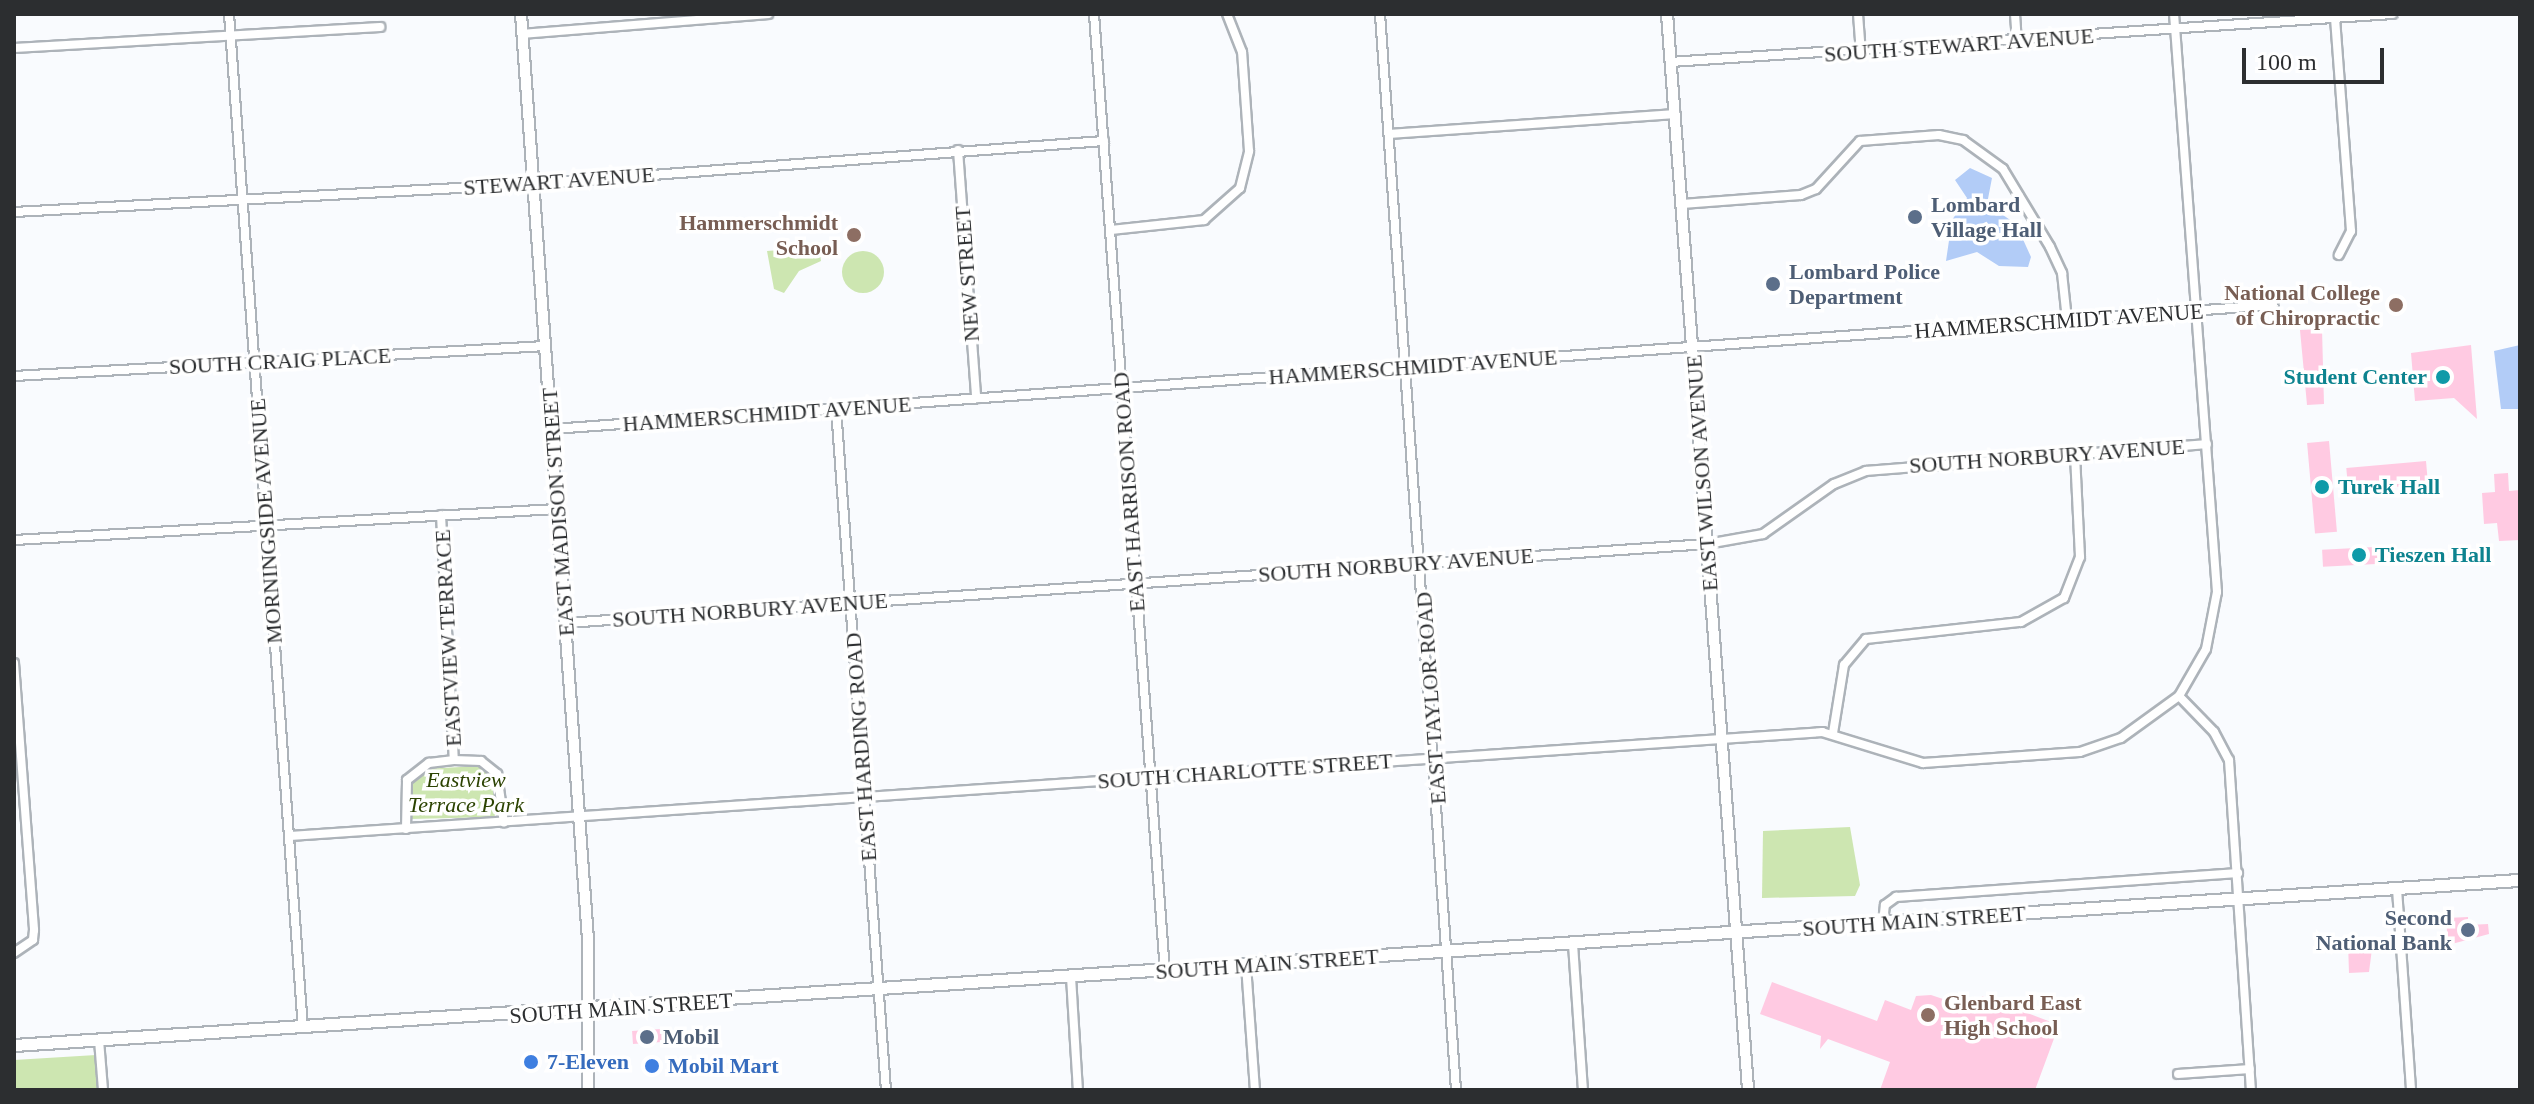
<!DOCTYPE html>
<style>
body{margin:0}
#map{position:relative;width:2534px;height:1104px;overflow:hidden;background:#f9fbfe;font-family:Georgia,serif}
div>[style]{position:absolute}
[style*='--x']{left:calc(var(--x)*1px);top:calc(var(--y)*1px);width:calc(var(--w)*1px);rotate:calc(var(--a)*1deg)}
.green>*{inset:0;background:#cde6b1}
.round{border-radius:50%}
.water>*{inset:0;background:#b2ccf7}
.building>*{inset:0;background:#ffcae2;transform-origin:0 0}
.roads{filter:drop-shadow(2px 0 #adb3b9) drop-shadow(-2px 0 #adb3b9) drop-shadow(0 2px #adb3b9) drop-shadow(0 -2px #adb3b9)}
.minor>*{height:8px;margin:-4px;padding:0 4px;transform-origin:4px;border-radius:4px;background:#fff}
.tertiary>*{height:10px;margin:-5px;padding:0 5px;transform-origin:5px;border-radius:5px;background:#fff}
.secondary>*{height:11px;margin:-5.5px;padding:0 5.5px;transform-origin:5.5px;border-radius:5.5px;background:#fff}
.dots>*{width:22px;height:22px;translate:-50% -50%;box-sizing:border-box;border:4px solid #fff;border-radius:50%}
span{translate:-50% -50%;white-space:nowrap;text-align:center;line-height:1.15;-webkit-text-stroke:7px #fff;paint-order:stroke}
.street-label{font-size:22px;color:#2c2e30}
.service-label{font-size:22px;color:#4e5e75;font-weight:700}
.left{translate:0 -50%;text-align:left}
.right{translate:-100% -50%;text-align:right}
.education-label{font-size:22px;color:#785e54;font-weight:700}
.culture-label{font-size:22px;color:#0d838f;font-weight:700}
.park-label{font-size:22px;color:#2c4302;font-style:italic}
.shop-label{font-size:22px;color:#366cbe;font-weight:700}
.frame{position:absolute;inset:0;border:16px solid #2c2e30;pointer-events:none}
.scale{position:absolute;left:2242px;top:48px;width:142px;height:36px;box-sizing:border-box;border:4px solid #2c2e30;border-top:0;padding-left:10px;font-size:24px;line-height:28px;white-space:nowrap;color:#2c2e30;-webkit-text-stroke:6px #fff;paint-order:stroke}
</style>
<div id="map">
<div class="green">
<i style="clip-path:polygon(819px 247px,821px 261px,799px 271px,784px 293px,774px 289px,767px 251px)"></i>
<i class="round" style="left:842px;top:251px;width:42px;height:42px"></i>
<i style="clip-path:polygon(479px 766px,495px 780px,499px 812px,493px 817px,410px 819px,409px 787px,424px 769px)"></i>
<i style="clip-path:polygon(1850px 827px,1860px 885px,1855px 896px,1762px 898px,1763px 831px)"></i>
<i style="clip-path:polygon(96px 1055px,98px 1090px,14px 1090px,14px 1060px)"></i>
</div>
<div class="water">
<i style="clip-path:polygon(1970px 168px,1992px 178px,1987px 204px,2016px 224px,2031px 257px,2028px 267px,1999px 266px,1977px 252px,1946px 261px,1952px 220px,1967px 198px,1955px 180px)"></i>
<i style="clip-path:polygon(2520px 345px,2520px 409px,2501px 409px,2494px 351px)"></i>
</div>
<div class="building">
<i style="clip-path:polygon(2322px 329px,2324px 404px,2307px 405px,2300px 330px)"></i>
<i style="clip-path:polygon(2471px 345px,2477px 419px,2454px 398px,2415px 401px,2411px 353px)"></i>
<i style="left:2329px;top:441px;width:91px;height:22px;rotate:85deg"></i>
<i style="left:2426px;top:461px;width:23px;height:80px;rotate:85deg"></i>
<i style="clip-path:polygon(2508px 473px,2509px 491px,2520px 490px,2520px 540px,2499px 541px,2497px 523px,2484px 524px,2482px 493px,2495px 492px,2494px 474px)"></i>
<i style="left:2394px;top:546px;width:17px;height:72px;rotate:87deg"></i>
<i style="clip-path:polygon(2468px 917px,2468px 925px,2488px 924px,2489px 934px,2448px 945px,2446px 918px)"></i>
<i style="clip-path:polygon(2373px 941px,2369px 972px,2349px 973px,2348px 942px)"></i>
<i style="clip-path:polygon(1772px 982px,1877px 1021px,1885px 1000px,1911px 1010px,1916px 996px,1931px 995px,1979px 1011px,1982px 996px,2059px 1025px,2035px 1090px,1880px 1090px,1890px 1062px,1828px 1039px,1820px 1049px,1821px 1036px,1760px 1014px)"></i>
<i style="left:661px;top:1029px;width:13px;height:29px;rotate:86deg"></i>
</div>
<div class="roads">
<div class="minor">
<i style="--x:229;--y:14;--w:1017;--a:85.83"></i>
<i style="--x:1094;--y:14;--w:960;--a:85.76"></i>
<i style="--x:1380;--y:14;--w:1079;--a:85.96"></i>
<i style="--x:1858;--y:14;--w:40;--a:85.7"></i>
<i style="--x:2015;--y:14;--w:28;--a:86"></i>
<i style="--x:2335;--y:18;--w:214;--a:85.7"></i>
<i style="--x:2351;--y:231;--w:27;--a:117"></i>
<i style="--x:522;--y:34;--w:247;--a:-4.6"></i>
<i style="--x:14;--y:48;--w:367;--a:-3.3"></i>
<i style="--x:1670;--y:62;--w:724;--a:-3.8"></i>
<i style="--x:1389;--y:134;--w:287;--a:-4"></i>
<i style="--x:958;--y:150;--w:249;--a:85.8"></i>
<i style="--x:1682;--y:204;--w:119;--a:-4.3"></i>
<i style="--x:1801;--y:195;--w:16;--a:-22"></i>
<i style="--x:1816;--y:189;--w:65;--a:-47.5"></i>
<i style="--x:1860;--y:141;--w:79;--a:-4.3"></i>
<i style="--x:1939;--y:135;--w:25;--a:12"></i>
<i style="--x:1963;--y:140;--w:49;--a:35.9"></i>
<i style="--x:2003;--y:169;--w:91;--a:58.9"></i>
<i style="--x:2050;--y:247;--w:29;--a:65"></i>
<i style="--x:2062;--y:273;--w:47;--a:83.9"></i>
<i style="--x:14;--y:212;--w:520;--a:-3.09"></i>
<i style="--x:533;--y:184;--w:573;--a:-4.31"></i>
<i style="--x:1111;--y:230;--w:94;--a:-6.1"></i>
<i style="--x:1204;--y:220;--w:48;--a:-41.6"></i>
<i style="--x:1240;--y:188;--w:38;--a:-76"></i>
<i style="--x:1249;--y:151;--w:99;--a:-94"></i>
<i style="--x:1242;--y:52;--w:41;--a:-111.5"></i>
<i style="--x:14;--y:376;--w:533;--a:-3.23"></i>
<i style="--x:836;--y:408;--w:684;--a:85.81"></i>
<i style="--x:552;--y:429;--w:1726;--a:-4.12"></i>
<i style="--x:441;--y:515;--w:245;--a:87"></i>
<i style="--x:14;--y:540;--w:544;--a:-3.27"></i>
<i style="--x:566;--y:623;--w:1144;--a:-3.96"></i>
<i style="--x:1707;--y:544;--w:57;--a:-10.1"></i>
<i style="--x:1763;--y:534;--w:87;--a:-35.2"></i>
<i style="--x:1834;--y:484;--w:35;--a:-22"></i>
<i style="--x:1866;--y:471;--w:342;--a:-4.5"></i>
<i style="--x:14;--y:663;--w:268;--a:85.7"></i>
<i style="--x:34;--y:930;--w:10;--a:96"></i>
<i style="--x:33;--y:940;--w:23;--a:146"></i>
<i style="--x:2179;--y:696;--w:50;--a:45.8"></i>
<i style="--x:2214;--y:732;--w:32;--a:62"></i>
<i style="--x:2229;--y:760;--w:331;--a:86.2"></i>
<i style="--x:1833;--y:733;--w:69;--a:-80.8"></i>
<i style="--x:1844;--y:665;--w:34;--a:-50"></i>
<i style="--x:1866;--y:639;--w:156;--a:-6.3"></i>
<i style="--x:2021;--y:622;--w:49;--a:-29.2"></i>
<i style="--x:2064;--y:598;--w:44;--a:-68.7"></i>
<i style="--x:2080;--y:557;--w:103;--a:-92.8"></i>
<i style="--x:406;--y:829;--w:49;--a:-88.8"></i>
<i style="--x:407;--y:780;--w:28;--a:-38"></i>
<i style="--x:429;--y:763;--w:25;--a:-7"></i>
<i style="--x:454;--y:760;--w:27;--a:2"></i>
<i style="--x:481;--y:761;--w:21;--a:39"></i>
<i style="--x:497;--y:774;--w:49;--a:81.9"></i>
<i style="--x:290;--y:836;--w:1536;--a:-3.88"></i>
<i style="--x:1822;--y:732;--w:106;--a:17.1"></i>
<i style="--x:1923;--y:763;--w:157;--a:-4"></i>
<i style="--x:2080;--y:752;--w:43;--a:-18.9"></i>
<i style="--x:2121;--y:738;--w:72;--a:-35.9"></i>
<i style="--x:2179;--y:696;--w:54;--a:-60.1"></i>
<i style="--x:2206;--y:649;--w:58;--a:-79.1"></i>
<i style="--x:2217;--y:592;--w:580;--a:-94.25"></i>
<i style="--x:2397;--y:889;--w:201;--a:86"></i>
<i style="--x:1883;--y:923;--w:18;--a:-84"></i>
<i style="--x:1885;--y:905;--w:14;--a:-36"></i>
<i style="--x:1896;--y:897;--w:343;--a:-4"></i>
<i style="--x:1573;--y:944;--w:146;--a:86.1"></i>
<i style="--x:1246;--y:965;--w:125;--a:85.9"></i>
<i style="--x:1071;--y:977;--w:113;--a:86.5"></i>
<i style="--x:99;--y:1040;--w:50;--a:85.4"></i>
<i style="--x:2178;--y:1074;--w:72;--a:-4"></i>
</div>
<div class="tertiary">
<i style="--x:521;--y:14;--w:927;--a:85.86"></i>
<i style="--x:588;--y:939;--w:151;--a:90"></i>
<i style="--x:1667;--y:14;--w:1079;--a:85.69"></i>
</div>
<div class="secondary">
<i style="--x:14;--y:1045;--w:2511;--a:-3.77"></i>
</div>
</div>
<div class="dots">
<i style="left:1915px;top:217px;background:#5c6f8a"></i>
<i style="left:854px;top:235px;background:#8d6e63"></i>
<i style="left:1773px;top:284px;background:#5c6f8a"></i>
<i style="left:2396px;top:305px;background:#8d6e63"></i>
<i style="left:2443px;top:377px;background:#0f9aa8"></i>
<i style="left:2322px;top:487px;background:#0f9aa8"></i>
<i style="left:2359px;top:555px;background:#0f9aa8"></i>
<i style="left:2468px;top:930px;background:#5c6f8a"></i>
<i style="left:1928px;top:1015px;background:#8d6e63"></i>
<i style="left:647px;top:1037px;background:#5c6f8a"></i>
<i style="left:531px;top:1062px;background:#3f7fe0"></i>
<i style="left:652px;top:1066px;background:#3f7fe0"></i>
</div>
<div class="street-label">
<span style="left:1959px;top:45px;rotate:-4deg">SOUTH STEWART AVENUE</span>
<span style="left:559px;top:181px;rotate:-4deg">STEWART AVENUE</span>
<span style="left:967px;top:274px;rotate:-94deg">NEW STREET</span>
<span style="left:2059px;top:321px;rotate:-4deg">HAMMERSCHMIDT AVENUE</span>
<span style="left:280px;top:361px;rotate:-3deg">SOUTH CRAIG PLACE</span>
<span style="left:1413px;top:367px;rotate:-4deg">HAMMERSCHMIDT AVENUE</span>
<span style="left:767px;top:414px;rotate:-4deg">HAMMERSCHMIDT AVENUE</span>
<span style="left:2047px;top:456px;rotate:-4deg">SOUTH NORBURY AVENUE</span>
<span style="left:1702px;top:473px;rotate:-94deg">EAST WILSON AVENUE</span>
<span style="left:1129px;top:492px;rotate:-94deg">EAST HARRISON ROAD</span>
<span style="left:558px;top:512px;rotate:-94deg">EAST MADISON STREET</span>
<span style="left:266px;top:521px;rotate:-94deg">MORNINGSIDE AVENUE</span>
<span style="left:1396px;top:565px;rotate:-4deg">SOUTH NORBURY AVENUE</span>
<span style="left:750px;top:610px;rotate:-4deg">SOUTH NORBURY AVENUE</span>
<span style="left:448px;top:638px;rotate:-93deg">EASTVIEW TERRACE</span>
<span style="left:1431px;top:698px;rotate:-94deg">EAST TAYLOR ROAD</span>
<span style="left:861px;top:747px;rotate:-94deg">EAST HARDING ROAD</span>
<span style="left:1245px;top:771px;rotate:-4deg">SOUTH CHARLOTTE STREET</span>
<span style="left:1914px;top:921px;rotate:-4deg">SOUTH MAIN STREET</span>
<span style="left:1267px;top:964px;rotate:-4deg">SOUTH MAIN STREET</span>
<span style="left:621px;top:1008px;rotate:-4deg">SOUTH MAIN STREET</span>
</div>
<div class="service-label">
<span class="left" style="left:1931px;top:217px">Lombard<br>Village Hall</span>
<span class="left" style="left:1789px;top:284px">Lombard Police<br>Department</span>
<span class="right" style="left:2452px;top:930px">Second<br>National Bank</span>
<span class="left" style="left:663px;top:1037px">Mobil</span>
</div>
<div class="education-label">
<span class="right" style="left:838px;top:235px">Hammerschmidt<br>School</span>
<span class="right" style="left:2380px;top:305px">National College<br>of Chiropractic</span>
<span class="left" style="left:1944px;top:1015px">Glenbard East<br>High School</span>
</div>
<div class="culture-label">
<span class="right" style="left:2427px;top:377px">Student Center</span>
<span class="left" style="left:2338px;top:487px">Turek Hall</span>
<span class="left" style="left:2375px;top:555px">Tieszen Hall</span>
</div>
<div class="park-label">
<span style="left:466px;top:792px">Eastview<br>Terrace Park</span>
</div>
<div class="shop-label">
<span class="left" style="left:547px;top:1062px">7-Eleven</span>
<span class="left" style="left:668px;top:1066px">Mobil Mart</span>
</div>
<div class="frame"></div>
<div class="scale">100 m</div>
</div>
